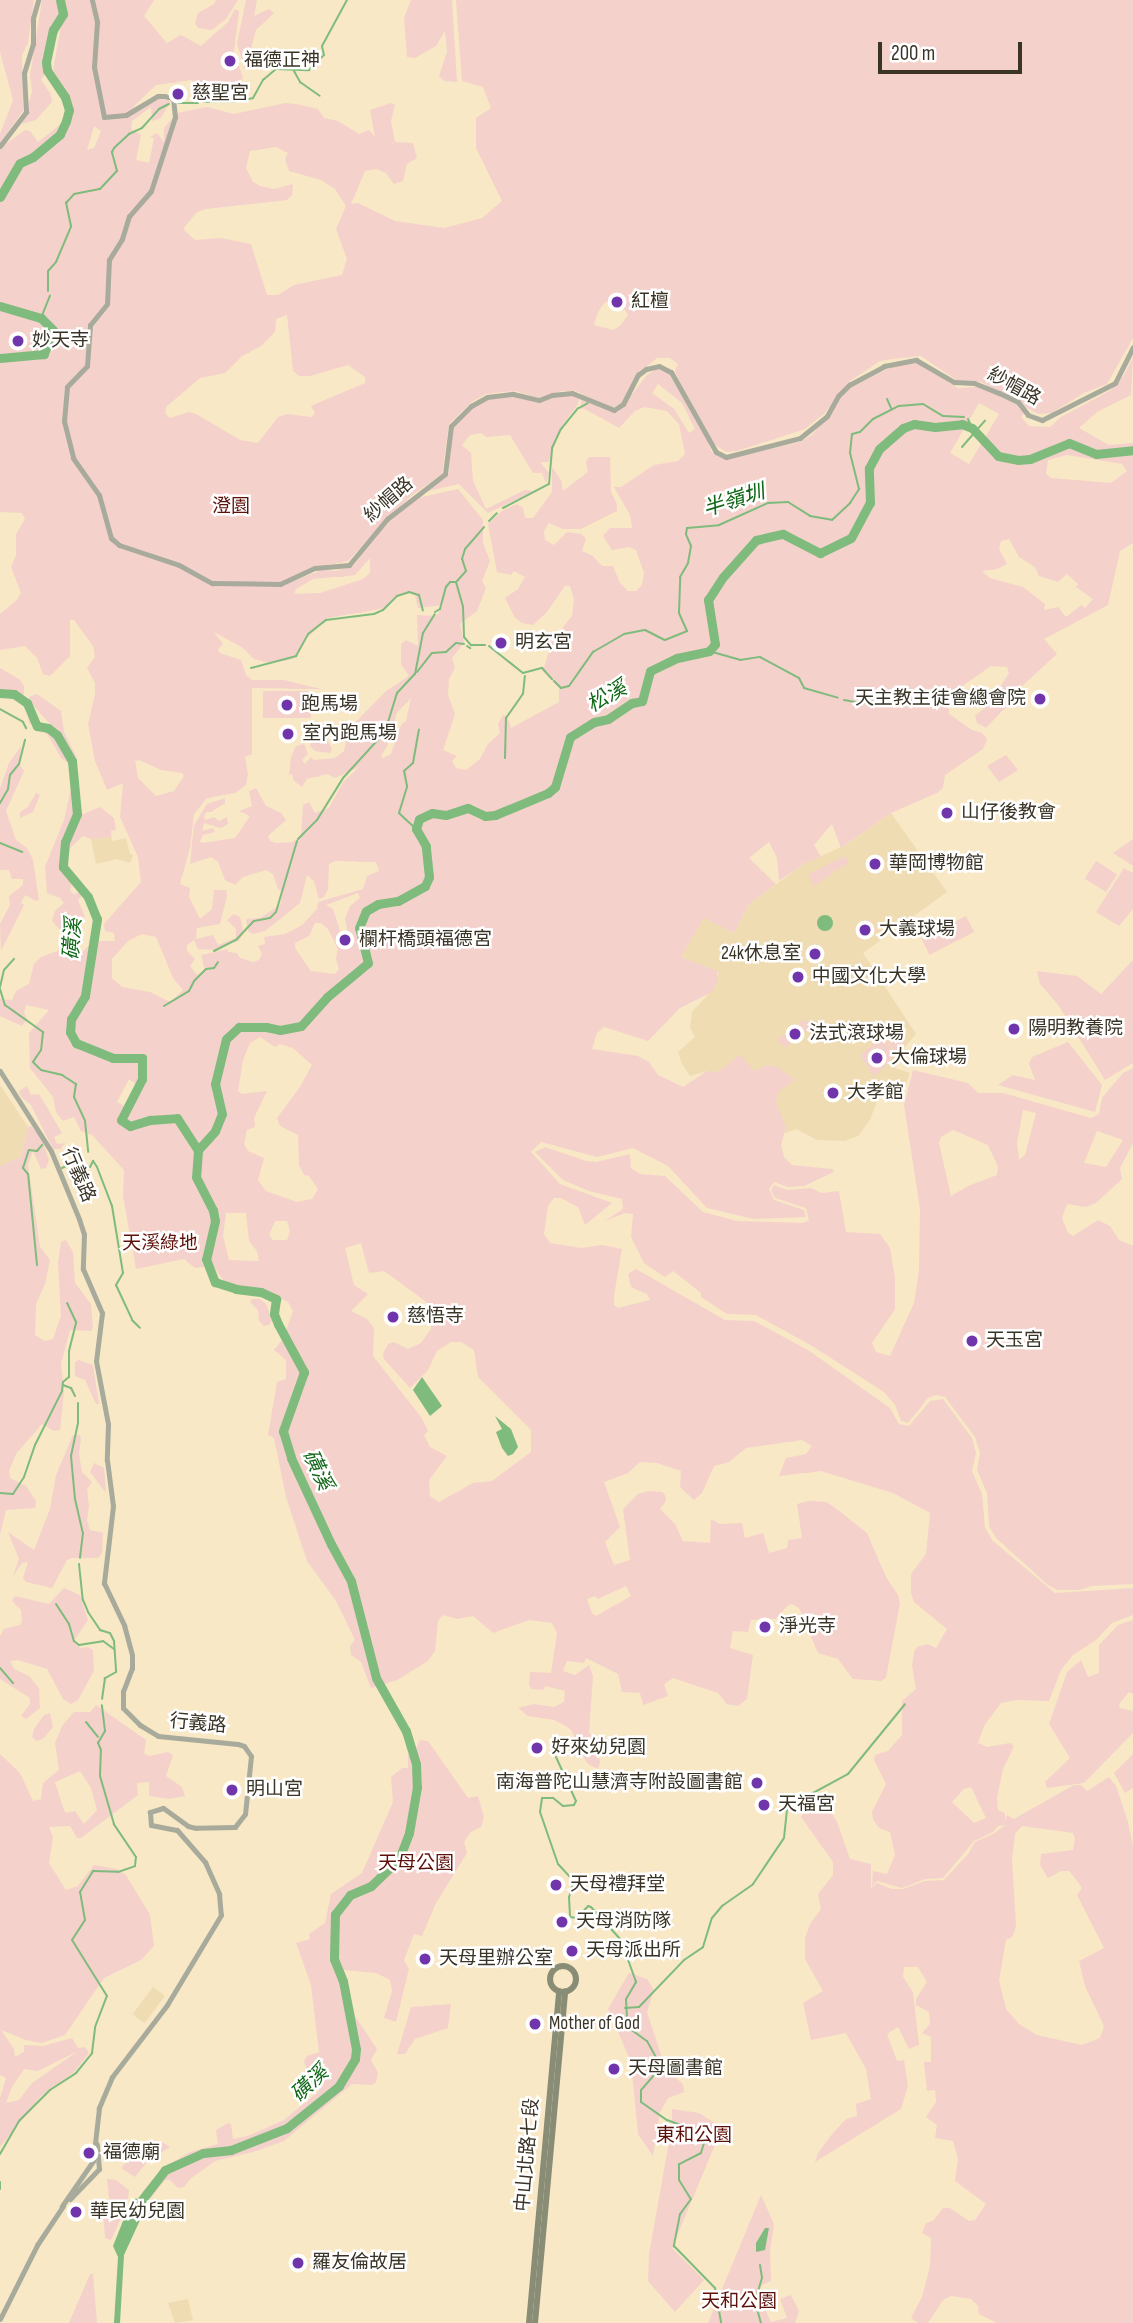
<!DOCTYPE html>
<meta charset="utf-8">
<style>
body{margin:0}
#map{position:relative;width:1133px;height:2323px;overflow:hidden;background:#f8e8c6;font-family:"Sofia Sans Condensed","Noto Sans TC",sans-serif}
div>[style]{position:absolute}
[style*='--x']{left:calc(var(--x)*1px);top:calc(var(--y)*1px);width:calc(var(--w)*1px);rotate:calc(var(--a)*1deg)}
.built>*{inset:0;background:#efdcb2;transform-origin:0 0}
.green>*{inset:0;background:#f5d1cb;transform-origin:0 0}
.water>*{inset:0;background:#7fbb7d}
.round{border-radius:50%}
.stream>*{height:2px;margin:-1px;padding:0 1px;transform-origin:1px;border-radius:1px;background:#7fbb7d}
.river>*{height:9px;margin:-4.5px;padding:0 4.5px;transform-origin:4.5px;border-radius:4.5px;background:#7fbb7d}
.tertiary>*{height:5px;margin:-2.5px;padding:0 2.5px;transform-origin:2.5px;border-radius:2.5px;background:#a8ab9c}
.secondary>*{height:6px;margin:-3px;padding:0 3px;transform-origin:3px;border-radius:3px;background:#898d76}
.secondary>.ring{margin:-3px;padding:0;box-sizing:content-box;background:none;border:6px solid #898d76;border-radius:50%}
.dots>*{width:19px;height:19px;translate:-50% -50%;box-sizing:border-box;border:4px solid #fff;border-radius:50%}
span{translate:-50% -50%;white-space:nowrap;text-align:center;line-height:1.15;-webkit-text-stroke:5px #fff;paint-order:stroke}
.poi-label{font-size:19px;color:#3a3427}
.left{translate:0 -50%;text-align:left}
.right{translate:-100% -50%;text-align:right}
.street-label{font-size:19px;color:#3a3427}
.park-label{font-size:19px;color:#5e110b}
.water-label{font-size:21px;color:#106716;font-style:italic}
.scale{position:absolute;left:878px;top:42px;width:144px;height:32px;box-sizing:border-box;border:4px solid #3a3427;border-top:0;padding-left:9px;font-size:21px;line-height:24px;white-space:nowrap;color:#3a3427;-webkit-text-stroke:5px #fff;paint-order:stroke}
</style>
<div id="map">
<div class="built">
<i style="clip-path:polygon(891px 813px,947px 892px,863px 953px,916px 1034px,889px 1066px,910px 1073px,902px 1096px,876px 1089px,876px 1104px,870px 1120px,858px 1136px,845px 1141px,817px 1140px,796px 1129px,785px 1133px,739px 1118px,707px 1071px,690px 1076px,682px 1064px,678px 1052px,695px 1037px,690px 1028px,692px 1012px,715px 987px,719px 973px,681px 957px,704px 918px,734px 933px,749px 904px,807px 862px,846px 845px)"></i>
<i style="clip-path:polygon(111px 837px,112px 841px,126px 838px,130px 854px,133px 855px,130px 863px,117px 859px,96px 864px,91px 839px)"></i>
<i style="clip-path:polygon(0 1085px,28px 1127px,21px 1157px,0 1166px)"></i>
<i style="left:153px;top:1987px;width:15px;height:34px;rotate:37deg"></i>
<i style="clip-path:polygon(188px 2299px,193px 2320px,175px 2323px,168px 2303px)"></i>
</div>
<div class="green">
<i style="clip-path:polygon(0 0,34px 0,28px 43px,22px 55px,23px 111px,0 143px,0 134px,13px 100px,0 52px)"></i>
<i style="clip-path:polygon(evenodd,42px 0,154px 0,144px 16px,167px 43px,181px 35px,201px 46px,228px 22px,235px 9px,239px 11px,234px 51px,243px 78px,236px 88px,240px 93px,230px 97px,191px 80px,156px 85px,132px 108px,156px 98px,171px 101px,161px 118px,152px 121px,151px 107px,132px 121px,131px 129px,141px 135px,136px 160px,149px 163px,154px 138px,150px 137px,157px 133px,164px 142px,164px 128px,177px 113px,207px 107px,234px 114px,285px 103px,296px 104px,318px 109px,324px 118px,338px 121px,359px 134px,369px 130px,375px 137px,370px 110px,391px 103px,395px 105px,391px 121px,395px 142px,413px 143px,417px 158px,407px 164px,403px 181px,394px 184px,386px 173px,376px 169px,365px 171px,351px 204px,358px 203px,395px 221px,444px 228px,482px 218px,502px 201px,476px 148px,476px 118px,491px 108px,483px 87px,462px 81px,456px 0,1133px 0,1133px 338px,1107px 384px,1084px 393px,1052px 413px,1038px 414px,981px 382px,959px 382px,921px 356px,893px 359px,880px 361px,850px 381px,825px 413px,805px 429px,737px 451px,726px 452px,714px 444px,679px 381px,675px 371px,678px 364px,670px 358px,657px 358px,637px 374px,622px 402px,615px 407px,605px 406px,576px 391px,562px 391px,539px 398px,515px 391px,502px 392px,486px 394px,473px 401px,449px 424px,442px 474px,411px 496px,348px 561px,325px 565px,280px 583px,213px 582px,173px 563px,212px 585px,220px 586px,280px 586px,322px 570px,336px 571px,355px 564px,375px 535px,413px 499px,458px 489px,483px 520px,483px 543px,490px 561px,482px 581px,486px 588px,477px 611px,460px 624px,464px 643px,452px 658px,455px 668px,449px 679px,448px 695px,455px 714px,443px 750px,457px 756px,452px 761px,456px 768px,466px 770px,480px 759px,488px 744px,500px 733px,498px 724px,503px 715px,507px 716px,511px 728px,559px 702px,559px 688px,543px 671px,552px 641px,572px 616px,574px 599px,570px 586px,565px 586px,547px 612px,533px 625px,522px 623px,515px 618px,505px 598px,518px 589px,525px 577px,514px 571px,511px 575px,497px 572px,488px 524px,502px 511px,517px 504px,523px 508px,525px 518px,533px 518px,552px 492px,552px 467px,561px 480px,563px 491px,588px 472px,586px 462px,589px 457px,610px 457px,611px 492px,617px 504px,617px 511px,581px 529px,563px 529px,549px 523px,544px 531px,545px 540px,554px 545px,567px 532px,581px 534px,586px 539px,582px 551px,593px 556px,602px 566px,613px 566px,620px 583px,628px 591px,636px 591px,642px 585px,644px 573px,636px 550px,629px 547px,612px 550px,603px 536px,610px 528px,632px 528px,630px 515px,614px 487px,621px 487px,654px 465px,678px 461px,685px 454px,679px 424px,667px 411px,644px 407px,635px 411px,619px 428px,583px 408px,580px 410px,582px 396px,602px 408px,619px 411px,647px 375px,656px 369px,666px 369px,706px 436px,711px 451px,726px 459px,800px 442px,812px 435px,847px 389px,896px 365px,918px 363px,958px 388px,977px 387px,1017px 404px,1024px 413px,1021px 417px,1029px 426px,1050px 427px,1061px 417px,1111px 390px,1124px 375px,1133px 357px,1131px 395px,1097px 412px,1079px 428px,1109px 445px,1133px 443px,1133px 543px,1120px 551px,1108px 605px,1044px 639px,1057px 654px,1010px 697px,1018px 702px,1003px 710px,986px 728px,977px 723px,975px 716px,991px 702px,1009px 673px,1007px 667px,991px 666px,948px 696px,949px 714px,972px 730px,982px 733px,987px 739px,983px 749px,945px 775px,943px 788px,937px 793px,891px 813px,841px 848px,832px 824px,814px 845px,821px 857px,807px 862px,779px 881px,777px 858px,769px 842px,749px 858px,776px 884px,749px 904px,734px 933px,704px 918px,681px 957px,717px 971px,718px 980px,712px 992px,680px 1008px,648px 1041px,604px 1027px,597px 1033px,592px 1049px,638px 1056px,649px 1062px,658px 1075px,683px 1087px,707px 1071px,719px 1072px,740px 1055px,754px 1071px,767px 1065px,778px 1067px,795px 1080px,779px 1091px,776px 1102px,786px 1127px,781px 1145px,784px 1157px,792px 1165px,832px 1169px,834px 1172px,804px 1186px,788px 1187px,774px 1182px,769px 1189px,774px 1200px,804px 1210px,806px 1217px,754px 1219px,707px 1208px,668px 1166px,633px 1148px,597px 1157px,541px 1142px,531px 1152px,560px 1184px,612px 1203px,585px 1225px,578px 1207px,561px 1198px,554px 1198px,548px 1206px,544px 1234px,550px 1243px,581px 1248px,602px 1245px,622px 1249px,614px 1296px,614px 1305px,618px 1308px,650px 1300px,647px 1294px,631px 1287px,628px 1274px,636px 1269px,725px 1320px,754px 1321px,808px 1350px,890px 1408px,899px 1424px,909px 1426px,930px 1401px,943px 1399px,972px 1438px,976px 1453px,972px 1471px,982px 1494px,985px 1528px,993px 1541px,1055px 1593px,1133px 1588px,1133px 1615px,1112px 1623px,1096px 1640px,1073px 1655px,1061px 1670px,1049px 1701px,1016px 1700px,1001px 1703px,984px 1726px,978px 1743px,987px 1747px,1010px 1743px,1014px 1746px,1003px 1769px,997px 1798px,998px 1810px,1005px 1813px,1005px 1821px,1007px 1815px,1014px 1819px,1074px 1785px,1081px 1785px,1087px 1791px,1109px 1777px,1116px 1786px,1128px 1822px,1133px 1846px,1133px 2323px,997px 2323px,979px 2314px,978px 2306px,971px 2299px,951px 2296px,943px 2300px,928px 2323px,918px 2323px,911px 2318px,922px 2297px,930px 2266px,931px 2238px,922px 2233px,926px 2223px,933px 2221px,943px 2208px,950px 2208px,969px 2221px,975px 2220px,986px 2204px,955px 2181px,958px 2159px,953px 2141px,935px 2138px,937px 2125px,926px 2117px,936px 2102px,935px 2090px,927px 2091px,924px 2062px,931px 2062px,931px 2037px,922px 2033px,930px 2024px,929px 2012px,916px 2005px,916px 1999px,927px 1982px,918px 1967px,904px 1967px,903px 1977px,913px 1992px,919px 2045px,909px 2049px,898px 2027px,887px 2034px,897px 2061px,904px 2060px,908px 2086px,901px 2109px,815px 2162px,818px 2153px,833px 2133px,846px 2119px,857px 2116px,856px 2104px,871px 2099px,866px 2069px,846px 2033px,811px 2040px,803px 2003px,823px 1991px,805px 1959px,805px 1938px,810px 1924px,821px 1909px,818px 1894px,833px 1875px,833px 1862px,801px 1817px,804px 1812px,811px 1811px,810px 1803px,815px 1796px,823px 1799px,837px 1822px,850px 1859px,871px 1864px,871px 1888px,877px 1883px,892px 1889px,903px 1889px,925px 1881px,944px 1880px,968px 1854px,975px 1842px,995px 1833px,1005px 1825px,998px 1826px,993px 1832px,974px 1841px,943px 1878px,925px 1879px,902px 1888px,877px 1881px,872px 1886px,873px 1871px,887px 1874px,895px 1855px,890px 1832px,879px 1828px,873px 1819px,872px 1812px,886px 1784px,874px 1760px,875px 1755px,888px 1751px,902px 1735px,902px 1701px,916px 1689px,912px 1666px,914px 1652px,917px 1647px,928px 1644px,936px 1648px,947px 1629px,914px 1602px,911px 1593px,911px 1574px,926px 1554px,930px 1513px,893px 1493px,821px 1471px,779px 1476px,786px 1458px,806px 1454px,812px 1446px,802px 1440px,746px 1448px,729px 1462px,714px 1466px,702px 1493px,694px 1500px,680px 1487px,681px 1471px,657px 1463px,640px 1462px,628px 1473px,604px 1482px,620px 1527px,605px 1542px,614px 1565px,630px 1560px,623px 1509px,638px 1494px,649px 1491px,662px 1492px,665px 1495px,666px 1501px,660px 1509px,675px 1524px,683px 1541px,710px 1543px,711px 1519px,720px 1524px,742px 1523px,745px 1538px,763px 1533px,769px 1553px,787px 1548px,788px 1540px,802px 1538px,797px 1504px,809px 1501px,827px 1502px,842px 1513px,867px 1533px,886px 1577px,898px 1595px,900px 1603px,886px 1678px,881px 1681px,853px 1679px,838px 1659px,818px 1653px,799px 1608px,792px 1604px,787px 1606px,776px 1619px,751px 1620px,748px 1632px,733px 1631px,730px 1648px,753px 1655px,747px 1699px,738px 1706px,727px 1704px,718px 1693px,673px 1678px,664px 1684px,668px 1696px,643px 1705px,640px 1693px,622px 1692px,618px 1674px,586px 1658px,584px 1663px,567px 1661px,563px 1671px,575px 1675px,589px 1665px,593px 1676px,589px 1733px,595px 1739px,600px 1762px,598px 1769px,588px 1764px,578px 1749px,572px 1731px,566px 1726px,554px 1720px,528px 1716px,518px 1708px,534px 1704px,554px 1707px,564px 1702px,565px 1691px,545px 1686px,544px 1690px,531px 1689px,529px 1684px,530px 1672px,551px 1673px,557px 1633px,552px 1623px,529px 1620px,493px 1633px,473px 1616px,457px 1619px,443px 1615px,438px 1621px,435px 1651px,428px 1661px,397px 1680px,371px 1688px,361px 1662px,351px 1655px,350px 1646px,355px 1640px,336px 1601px,307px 1561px,286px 1497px,274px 1438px,268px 1435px,277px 1382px,286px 1379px,286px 1360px,274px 1350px,283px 1339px,293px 1311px,288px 1302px,270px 1293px,226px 1284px,213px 1266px,195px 1268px,184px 1259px,136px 1269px,123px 1196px,124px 1170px,92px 1135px,81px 1131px,74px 1117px,63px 1121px,56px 1112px,53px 1097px,30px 1068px,29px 1033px,49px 1010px,26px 1005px,24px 1013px,27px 1019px,22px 1026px,0 1016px,0 999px,12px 1000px,16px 991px,29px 984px,34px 964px,41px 957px,60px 950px,69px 940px,52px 921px,55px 911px,64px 903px,60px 898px,47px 893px,45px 867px,64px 820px,71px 789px,76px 789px,81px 815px,100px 807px,114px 818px,116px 830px,111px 831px,112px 840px,111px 837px,91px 839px,83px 836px,67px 851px,66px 867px,72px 883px,70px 890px,74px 895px,81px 890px,85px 893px,78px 900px,85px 917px,76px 920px,78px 957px,93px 941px,115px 941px,114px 933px,105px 931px,104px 924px,141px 882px,138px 857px,120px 817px,123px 783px,107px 790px,95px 761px,88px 724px,95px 694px,95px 683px,87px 668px,95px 657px,93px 646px,74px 620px,70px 620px,70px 656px,50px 676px,43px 674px,37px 658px,25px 646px,0 650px,0 614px,17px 600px,21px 593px,11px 567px,16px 555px,16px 534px,25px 519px,22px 513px,0 512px,0 148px,25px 130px,30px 131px,38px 142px,62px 123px,70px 106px,53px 70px,62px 21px,53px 34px,50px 66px,41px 80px,50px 93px,52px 102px,36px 120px,22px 124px,32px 92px,30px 75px,42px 0,94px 126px,101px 131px,94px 148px,87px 150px,94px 126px,42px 0,276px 147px,288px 153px,285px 159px,289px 171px,321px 180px,335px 189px,346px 206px,336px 229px,347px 259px,342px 275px,294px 285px,278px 295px,267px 295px,251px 244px,221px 238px,195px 240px,183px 229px,197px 212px,206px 209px,287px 200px,292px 195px,293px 184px,274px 189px,260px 186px,253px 182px,246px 168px,250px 151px,276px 147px,42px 0,605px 302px,625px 310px,628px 315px,620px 326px,613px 330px,594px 325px,598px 312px,605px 302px,42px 0,287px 315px,293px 371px,299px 376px,310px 376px,348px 365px,365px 377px,365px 383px,313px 405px,311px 407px,315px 412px,312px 417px,287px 414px,278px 417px,258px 443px,240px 440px,196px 414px,189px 412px,170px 418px,165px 413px,166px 407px,200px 378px,225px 373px,242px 356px,261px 346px,275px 332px,276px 319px,287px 315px,42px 0,658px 384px,682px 403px,695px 429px,689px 433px,674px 409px,652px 393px,658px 384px,42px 0,979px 403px,999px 414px,969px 464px,950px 453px,979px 403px,42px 0,1067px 455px,1122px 464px,1127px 471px,1111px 483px,1051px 478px,1046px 474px,1048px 460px,1067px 455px,42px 0,1009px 539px,1019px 557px,1035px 567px,1039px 576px,1058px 582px,1067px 574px,1078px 584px,1072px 591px,1076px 587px,1093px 599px,1085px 608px,1081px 605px,1066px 617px,1058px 607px,1044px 610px,1045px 604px,1023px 587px,990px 578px,982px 571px,997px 569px,1007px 564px,999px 549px,1001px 541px,1009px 539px,42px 0,370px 558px,370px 573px,363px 579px,320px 593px,294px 594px,296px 589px,313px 579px,355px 575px,370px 558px,42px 0,409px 592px,415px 595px,418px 608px,443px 605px,438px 614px,433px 616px,417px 615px,418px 646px,406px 640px,401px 644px,401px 664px,409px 676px,386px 691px,349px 729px,344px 751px,335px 758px,314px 760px,311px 757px,305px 764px,302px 760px,308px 754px,304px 744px,296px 746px,291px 757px,289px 775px,292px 774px,294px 781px,302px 787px,307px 779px,327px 774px,335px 778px,359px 767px,343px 782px,329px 808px,315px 813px,309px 802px,303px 805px,301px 836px,293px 842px,276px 843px,270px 841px,268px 836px,286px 820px,281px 813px,266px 806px,256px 788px,249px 791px,252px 806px,239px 811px,250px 816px,235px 838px,202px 843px,200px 841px,203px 835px,215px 832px,213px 828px,202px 831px,204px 823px,221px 828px,228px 824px,227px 817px,219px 821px,214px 817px,205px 820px,204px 817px,206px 812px,211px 812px,225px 803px,225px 798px,207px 804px,194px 825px,190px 864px,211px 857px,218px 862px,225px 880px,235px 885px,243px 877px,266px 870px,273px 874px,278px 889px,283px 892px,280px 905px,260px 918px,246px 919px,248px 931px,253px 934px,265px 931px,300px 903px,307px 875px,314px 881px,319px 899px,324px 897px,328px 889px,329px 864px,336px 861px,376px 862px,379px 871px,367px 876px,363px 889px,318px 902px,317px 909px,302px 925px,285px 934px,264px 937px,265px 944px,258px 946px,262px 954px,259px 960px,253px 962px,240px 958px,237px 953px,228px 952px,228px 949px,201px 955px,205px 970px,197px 975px,190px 966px,195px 959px,187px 951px,187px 945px,194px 940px,198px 949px,216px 950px,240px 940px,243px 929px,240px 917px,234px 914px,227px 920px,236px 929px,236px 938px,218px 945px,213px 935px,196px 939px,197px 928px,220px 924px,227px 896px,226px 890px,214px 890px,212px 909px,200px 919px,189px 897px,190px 888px,180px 884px,190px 848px,194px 814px,207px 798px,235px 793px,246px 785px,248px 774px,245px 757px,252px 754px,252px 688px,321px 689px,284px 680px,252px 680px,246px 675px,241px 660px,220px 653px,218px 649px,223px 644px,214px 632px,243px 648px,254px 659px,269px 663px,293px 659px,304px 641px,328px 618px,385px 608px,398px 596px,409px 592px,42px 0,411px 698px,406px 721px,401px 725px,391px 754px,383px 758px,381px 756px,393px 736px,396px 714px,411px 698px,42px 0,139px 760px,161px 770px,182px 773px,184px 776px,174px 791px,156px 796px,138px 778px,135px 761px,139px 760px,42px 0,358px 893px,360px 898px,350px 906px,345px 919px,350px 943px,342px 937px,333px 909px,326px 905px,358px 893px,42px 0,315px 923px,321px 923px,328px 929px,338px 949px,336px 959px,339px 969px,335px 974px,311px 971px,295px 948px,295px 943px,309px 936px,315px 923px,42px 0,142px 934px,156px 937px,173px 978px,183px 990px,170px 1002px,150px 992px,122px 987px,112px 978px,112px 959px,128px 941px,142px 934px,42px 0,260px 1037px,275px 1047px,280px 1044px,293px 1048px,312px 1065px,300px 1087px,277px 1118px,280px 1126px,298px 1135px,299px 1165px,304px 1175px,309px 1176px,318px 1189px,312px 1199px,297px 1202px,266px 1191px,258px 1180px,264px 1158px,248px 1151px,244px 1144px,247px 1130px,255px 1127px,254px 1118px,267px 1091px,242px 1094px,238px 1091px,243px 1060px,250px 1043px,260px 1037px,42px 0,129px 1079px,136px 1084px,124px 1106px,117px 1102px,129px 1079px,42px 0,226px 1213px,246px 1213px,249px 1241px,257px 1251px,259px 1261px,229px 1260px,223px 1236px,226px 1213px,42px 0,275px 1221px,287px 1221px,290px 1231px,287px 1240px,273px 1240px,269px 1235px,275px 1221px,42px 0,361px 1243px,369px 1273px,384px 1271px,425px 1301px,430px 1310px,431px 1329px,421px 1343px,408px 1349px,394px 1342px,388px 1344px,383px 1354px,384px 1359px,410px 1388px,428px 1370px,437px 1351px,451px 1342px,461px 1342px,474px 1350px,478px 1377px,531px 1430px,531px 1452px,492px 1481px,473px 1483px,439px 1502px,430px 1496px,429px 1480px,447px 1456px,430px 1447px,424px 1435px,428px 1431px,421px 1417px,373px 1356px,374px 1328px,367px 1319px,351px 1311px,368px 1294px,354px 1285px,345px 1248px,361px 1243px,42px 0,626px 1586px,631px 1596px,596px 1616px,592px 1613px,587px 1599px,595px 1596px,598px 1599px,626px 1586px,42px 0,971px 1787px,986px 1818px,974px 1823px,952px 1802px,964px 1789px,971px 1787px,42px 0,1022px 1826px,1073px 1833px,1075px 1839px,1073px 1850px,1041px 1854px,1040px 1865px,1048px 1878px,1061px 1871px,1069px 1871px,1075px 1878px,1082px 1888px,1077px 1895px,1104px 1948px,1079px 1961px,1085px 1986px,1104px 2026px,1100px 2038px,1082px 2045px,1037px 2035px,1019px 2024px,1006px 2009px,999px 1981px,1006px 1940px,1013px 1936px,1016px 1926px,1012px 1859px,1015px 1834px,1022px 1826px)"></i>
<i style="clip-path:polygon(216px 0,238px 0,226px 19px,212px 30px,198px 28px,195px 23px,198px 13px,214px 4px)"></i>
<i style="clip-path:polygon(246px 0,257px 0,254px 16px,269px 9px,274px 13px,256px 30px,245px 70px,237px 44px)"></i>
<i style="clip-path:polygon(411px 0,452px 0,457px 82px,444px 81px,439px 76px,447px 52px,445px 31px,436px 46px,415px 58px,407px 57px,404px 18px)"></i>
<i style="clip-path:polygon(567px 394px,580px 397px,578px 404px,560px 428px,549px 462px,540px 462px,549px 473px,546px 483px,542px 473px,533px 473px,510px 435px,486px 437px,481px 433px,470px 435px,462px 445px,471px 453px,473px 481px,486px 509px,525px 490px,534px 491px,488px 513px,459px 484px,428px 491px,449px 474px,452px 428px,465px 412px,487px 400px,511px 396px,539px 402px)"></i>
<i style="clip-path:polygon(0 668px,19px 679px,24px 686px,24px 694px,20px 697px,0 691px)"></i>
<i style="left:311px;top:691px;width:27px;height:48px;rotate:90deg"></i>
<i style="clip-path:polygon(37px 694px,61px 711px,64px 732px,77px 758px,65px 748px,68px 763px,61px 758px,48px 735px,29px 723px,27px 712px,32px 710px,42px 725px,59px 734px,30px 702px,29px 697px)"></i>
<i style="clip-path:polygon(323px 732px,332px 749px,330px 753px,315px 751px,310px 746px,313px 736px)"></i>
<i style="clip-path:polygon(21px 746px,19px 764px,24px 771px,6px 811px,16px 840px,27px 848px,33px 860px,39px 900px,36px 901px,25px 895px,21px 903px,24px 905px,1px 951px,0 924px,10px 905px,9px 896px,23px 885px,23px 879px,12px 879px,9px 870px,0 870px,0 788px,9px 763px)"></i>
<i style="clip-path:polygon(1006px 755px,1018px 770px,999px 782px,987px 766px)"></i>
<i style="clip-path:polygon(36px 793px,40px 795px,33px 812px,20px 818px,20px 812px,28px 807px)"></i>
<i style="clip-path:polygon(1133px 839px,1133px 866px,1113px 853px)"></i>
<i style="clip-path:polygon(844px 856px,849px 863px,833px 872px,830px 868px,832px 874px,814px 886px,808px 875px)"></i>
<i style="left:1096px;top:861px;width:25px;height:21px;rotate:32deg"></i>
<i style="clip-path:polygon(1124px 868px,1133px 873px,1133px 909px,1119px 926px,1096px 912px)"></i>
<i style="left:966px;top:916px;width:18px;height:50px;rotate:63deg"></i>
<i style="left:869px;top:919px;width:14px;height:18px;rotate:54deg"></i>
<i style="clip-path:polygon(1133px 960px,1133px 1063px,1105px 1080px,1059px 1006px,1040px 984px,1037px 971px,1077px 976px,1101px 994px)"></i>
<i style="left:805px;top:1019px;width:10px;height:34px;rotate:53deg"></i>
<i style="clip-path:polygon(896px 1031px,905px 1043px,896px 1053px,885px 1038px)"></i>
<i style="clip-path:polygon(883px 1037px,895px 1055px,874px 1077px,860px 1055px)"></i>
<i style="clip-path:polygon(1068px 1042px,1102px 1085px,1095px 1112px,998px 1085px,1013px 1075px,1035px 1080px,1029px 1064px,1032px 1057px)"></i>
<i style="clip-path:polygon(evenodd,1133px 1068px,1133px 1143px,1120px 1168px,1122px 1179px,1096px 1203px,1086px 1207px,1067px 1204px,1062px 1218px,1068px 1233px,1073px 1236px,1098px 1220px,1110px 1226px,1119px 1240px,1133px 1246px,1133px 1584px,1092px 1586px,1079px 1590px,1057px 1590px,1048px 1585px,996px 1538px,989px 1526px,987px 1493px,977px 1470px,980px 1453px,975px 1437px,945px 1397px,936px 1395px,928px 1398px,908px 1423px,901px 1421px,895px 1405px,884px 1392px,812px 1346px,756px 1315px,727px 1314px,701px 1297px,701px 1293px,673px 1271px,665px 1277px,644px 1263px,631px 1237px,633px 1214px,625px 1213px,605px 1221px,623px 1209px,622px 1199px,589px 1191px,563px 1180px,535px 1152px,545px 1147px,586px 1161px,596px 1162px,630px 1154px,631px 1168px,640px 1174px,665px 1176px,703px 1212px,737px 1221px,803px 1223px,809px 1220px,806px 1208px,775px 1198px,771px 1190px,774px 1185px,787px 1190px,811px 1188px,822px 1193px,839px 1191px,846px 1232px,880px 1234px,890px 1248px,895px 1278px,895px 1309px,872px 1343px,876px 1352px,890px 1356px,914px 1303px,919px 1270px,920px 1209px,904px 1105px,913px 1070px,968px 1083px,978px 1093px,1003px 1093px,1091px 1118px,1099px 1114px,1102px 1098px,1123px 1073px,1133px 1068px,1023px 1110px,1036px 1113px,1025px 1155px,1019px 1160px,1017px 1143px,1023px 1110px,1133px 1068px,953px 1130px,988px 1145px,998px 1167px,997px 1175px,968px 1186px,951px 1196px,939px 1143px,941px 1137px,953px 1130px,1133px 1068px,1097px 1131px,1123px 1140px,1106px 1167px,1084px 1163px,1097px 1131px)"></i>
<i style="clip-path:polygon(27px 1086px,31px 1095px,39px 1094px,62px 1133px,54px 1137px,57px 1144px,66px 1143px,61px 1147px,62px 1149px,53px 1149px,31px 1105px,21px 1097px,19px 1091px)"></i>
<i style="clip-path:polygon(31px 1126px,41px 1137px,49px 1160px,46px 1168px,41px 1169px,33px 1151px,28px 1165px,40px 1247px,50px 1260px,45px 1284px,36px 1304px,35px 1335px,45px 1341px,53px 1339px,61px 1316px,58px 1263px,61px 1242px,66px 1240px,73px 1252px,75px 1283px,91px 1304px,93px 1328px,91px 1331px,70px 1330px,61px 1364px,64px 1391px,60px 1430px,54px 1431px,42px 1424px,16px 1454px,9px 1471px,10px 1478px,26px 1486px,36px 1501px,35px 1508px,6px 1510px,0 1535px,0 1166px,21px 1157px,28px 1127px)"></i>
<i style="clip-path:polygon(252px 1299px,260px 1299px,266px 1304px,272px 1320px,269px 1325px,264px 1326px,259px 1321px,258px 1310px,250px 1302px)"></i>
<i style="clip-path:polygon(79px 1360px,93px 1365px,99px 1404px,96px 1404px,85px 1380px,75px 1376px,75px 1362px)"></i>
<i style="clip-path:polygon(73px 1435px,80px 1435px,81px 1439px,79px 1454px,82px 1472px,92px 1482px,87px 1489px,89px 1506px,87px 1520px,90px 1530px,103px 1533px,102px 1553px,98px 1558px,72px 1558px,67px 1560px,52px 1588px,26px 1582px,23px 1578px,28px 1562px,22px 1563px,13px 1576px,19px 1559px,8px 1532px,34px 1550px,50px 1509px,56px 1475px)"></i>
<i style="clip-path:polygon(94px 1463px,104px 1468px,106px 1493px,90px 1472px)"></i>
<i style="clip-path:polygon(64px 1588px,80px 1595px,88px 1620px,73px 1642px,81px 1648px,88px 1647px,93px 1650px,94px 1671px,78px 1700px,71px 1704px,63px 1699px,47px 1669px,18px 1660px,10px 1661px,14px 1669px,29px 1676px,39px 1688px,40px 1708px,26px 1719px,21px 1716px,30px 1704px,30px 1698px,0 1679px,0 1636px,4px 1629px,20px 1625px,22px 1621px,21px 1610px,12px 1601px,15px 1596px,49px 1604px)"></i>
<i style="clip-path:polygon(1133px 1620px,1133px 1694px,1129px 1692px,1119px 1704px,1120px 1708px,1133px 1711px,1133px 1733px,1084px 1783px,1047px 1788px,1045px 1782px,1070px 1758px,1049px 1724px,1067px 1672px,1081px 1660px,1088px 1677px,1099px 1673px,1099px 1645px,1118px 1625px)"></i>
<i style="clip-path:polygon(evenodd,96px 1705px,146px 1740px,144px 1753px,149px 1756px,168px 1752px,173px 1755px,166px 1776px,182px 1787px,185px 1796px,169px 1799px,149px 1796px,149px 1782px,137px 1783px,138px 1795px,81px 1838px,77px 1838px,70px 1826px,49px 1827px,53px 1837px,49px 1863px,66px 1890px,78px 1886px,94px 1865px,117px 1869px,126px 1875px,150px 1915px,154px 1946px,141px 1960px,104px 1978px,65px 2035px,42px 2043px,26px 2040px,1px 2030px,14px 2049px,15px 2057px,24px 2052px,24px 2045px,43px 2046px,72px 2038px,78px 2048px,85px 2047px,89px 2053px,74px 2072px,41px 2096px,0 2147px,0 2098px,6px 2078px,0 2075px,0 1754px,20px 1773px,33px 1801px,41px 1799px,43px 1783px,59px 1770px,55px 1743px,62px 1726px,74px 1712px,90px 1712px,96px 1705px,80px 1771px,91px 1788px,97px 1810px,84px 1824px,75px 1811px,66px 1813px,64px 1810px,55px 1782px,80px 1771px,96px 1705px,78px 2051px,32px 2083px,19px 2100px,6px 2103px,12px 2087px,24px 2069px,38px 2071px,78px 2051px)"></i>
<i style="clip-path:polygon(50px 1713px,53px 1727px,43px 1739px,37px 1741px,32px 1737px,34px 1729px,44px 1715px)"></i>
<i style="clip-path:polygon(420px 1740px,428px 1741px,468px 1798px,478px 1796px,484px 1817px,481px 1827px,471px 1832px,464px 1842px,467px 1853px,436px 1903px,422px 1936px,414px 1934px,404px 1960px,409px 1969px,396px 2022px,384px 2018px,392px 1991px,390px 1980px,376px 1973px,344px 1970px,355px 2016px,377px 2049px,371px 2060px,378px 2073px,376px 2082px,372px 2085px,352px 2084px,284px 2141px,253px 2152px,215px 2161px,190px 2179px,184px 2187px,178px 2188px,170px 2180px,165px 2180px,151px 2198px,145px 2198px,142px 2192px,165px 2167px,190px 2152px,218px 2144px,216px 2130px,228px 2123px,231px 2124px,233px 2139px,248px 2136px,284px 2120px,319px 2091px,318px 2088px,308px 2092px,302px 2097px,294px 2092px,306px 2067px,304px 2061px,307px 2056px,319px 2052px,311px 1985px,296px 1943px,310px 1939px,309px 1934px,325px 1923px,331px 1894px,362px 1873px,393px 1802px,391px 1777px,402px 1768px,408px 1768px,408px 1755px,414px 1753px)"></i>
<i style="clip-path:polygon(1133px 1754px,1133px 1788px,1125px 1793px,1114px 1773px)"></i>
<i style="clip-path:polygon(629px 1973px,647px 1979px,654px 1990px,647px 2012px,666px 2070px,683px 2084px,684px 2092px,668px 2098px,660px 2112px,653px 2156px,638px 2134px,631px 2062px,608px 2009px)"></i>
<i style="clip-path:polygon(451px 2004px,448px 2028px,415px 2039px,405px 2054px,397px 2054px,411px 2007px)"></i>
<i style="clip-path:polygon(672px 2109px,699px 2113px,722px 2128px,672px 2248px,704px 2280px,675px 2312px,648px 2281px,649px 2254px,672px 2125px)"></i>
<i style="clip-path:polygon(162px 2142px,170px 2147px,147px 2162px,135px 2177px,121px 2168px,142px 2147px)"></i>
<i style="clip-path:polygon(107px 2179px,116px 2180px,129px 2190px,127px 2205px,111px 2240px,105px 2238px,103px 2211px,110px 2209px)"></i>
<i style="clip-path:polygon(761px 2195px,774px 2224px,770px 2252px,771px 2281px,762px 2285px,758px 2295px,771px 2322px,787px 2318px,780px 2299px,791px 2295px,799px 2311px,795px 2323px,708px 2323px)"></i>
<i style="clip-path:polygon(90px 2274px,93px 2274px,97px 2323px,69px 2323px)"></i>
</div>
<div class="water">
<i class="round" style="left:817px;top:915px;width:16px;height:16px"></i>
<i style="clip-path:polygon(422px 1377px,442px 1406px,430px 1416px,413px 1390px)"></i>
<i style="clip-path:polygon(495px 1416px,511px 1429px,518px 1447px,513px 1454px,508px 1456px,502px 1448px,496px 1432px,502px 1429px)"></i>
<i style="clip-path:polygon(136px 2198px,142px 2206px,141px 2218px,124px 2255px,120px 2323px,114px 2323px,118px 2257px,113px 2246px,125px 2216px)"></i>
<i style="clip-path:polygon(765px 2228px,769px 2228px,765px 2250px,756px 2252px,756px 2243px)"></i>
</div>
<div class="stream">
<i style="--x:294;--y:71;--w:13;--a:61"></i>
<i style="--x:300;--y:82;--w:24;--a:35"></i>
<i style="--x:204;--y:102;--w:27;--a:0"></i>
<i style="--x:231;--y:102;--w:22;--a:-10"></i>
<i style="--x:253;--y:98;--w:21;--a:-61"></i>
<i style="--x:263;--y:80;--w:17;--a:-40"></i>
<i style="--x:276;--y:69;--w:33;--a:2"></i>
<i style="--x:309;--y:70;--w:21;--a:-45"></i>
<i style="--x:324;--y:55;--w:9;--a:-103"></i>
<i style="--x:322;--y:46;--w:52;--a:-61.5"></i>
<i style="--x:178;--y:103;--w:20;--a:0"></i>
<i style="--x:48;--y:291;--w:20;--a:-90"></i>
<i style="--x:48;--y:271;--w:12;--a:-48"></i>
<i style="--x:56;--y:262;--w:39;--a:-67"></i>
<i style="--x:71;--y:226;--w:24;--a:-102"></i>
<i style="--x:66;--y:203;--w:12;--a:-48"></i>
<i style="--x:74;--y:194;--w:26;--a:-11"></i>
<i style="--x:100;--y:189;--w:25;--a:-47"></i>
<i style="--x:117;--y:171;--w:20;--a:-105"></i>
<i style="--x:112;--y:152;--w:4;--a:-63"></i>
<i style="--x:114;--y:148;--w:21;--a:-43"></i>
<i style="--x:129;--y:134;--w:14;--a:-25"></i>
<i style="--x:142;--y:128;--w:25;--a:-48"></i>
<i style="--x:159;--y:109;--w:11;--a:-27"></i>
<i style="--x:41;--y:318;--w:24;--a:-68"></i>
<i style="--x:887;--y:399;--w:10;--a:66"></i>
<i style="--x:579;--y:408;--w:10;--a:-29"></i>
<i style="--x:968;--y:419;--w:10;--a:66"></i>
<i style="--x:962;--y:447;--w:35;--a:-49"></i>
<i style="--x:503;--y:508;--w:52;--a:-27.6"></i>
<i style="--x:549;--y:484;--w:36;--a:-85"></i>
<i style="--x:552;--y:448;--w:21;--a:-65"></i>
<i style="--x:561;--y:429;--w:27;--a:-51"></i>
<i style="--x:489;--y:521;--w:11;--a:-45"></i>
<i style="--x:457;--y:581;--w:13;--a:-48"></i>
<i style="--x:466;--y:571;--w:13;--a:-108"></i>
<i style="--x:462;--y:559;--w:10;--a:-73"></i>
<i style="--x:465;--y:549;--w:29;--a:-49"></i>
<i style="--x:435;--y:612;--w:6;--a:-31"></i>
<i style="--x:440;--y:609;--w:23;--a:-75"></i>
<i style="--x:446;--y:587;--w:6;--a:-51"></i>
<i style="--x:450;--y:582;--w:6;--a:0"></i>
<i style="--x:456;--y:582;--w:26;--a:74"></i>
<i style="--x:463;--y:607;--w:30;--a:88"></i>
<i style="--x:464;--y:637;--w:11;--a:49"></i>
<i style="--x:471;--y:645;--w:14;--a:0"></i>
<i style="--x:467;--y:646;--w:4;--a:34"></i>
<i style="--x:489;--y:646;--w:43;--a:38.5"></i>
<i style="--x:523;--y:673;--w:20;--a:-15"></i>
<i style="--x:542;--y:668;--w:15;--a:48"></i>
<i style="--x:709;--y:651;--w:32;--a:16"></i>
<i style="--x:740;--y:660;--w:20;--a:-9"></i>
<i style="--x:760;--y:657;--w:44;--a:28.3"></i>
<i style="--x:799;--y:678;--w:11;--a:63"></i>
<i style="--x:804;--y:688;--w:35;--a:16"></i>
<i style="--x:251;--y:668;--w:47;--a:-14.9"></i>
<i style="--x:296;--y:656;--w:25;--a:-61"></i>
<i style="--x:308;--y:634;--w:23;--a:-38"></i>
<i style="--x:326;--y:620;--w:48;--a:-7.1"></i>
<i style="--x:374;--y:614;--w:10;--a:-24"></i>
<i style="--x:383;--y:610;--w:20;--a:-45"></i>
<i style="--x:397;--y:596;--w:13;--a:-18"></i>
<i style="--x:409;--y:592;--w:10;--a:17"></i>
<i style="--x:419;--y:595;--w:16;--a:76"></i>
<i style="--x:417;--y:672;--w:24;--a:-52"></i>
<i style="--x:432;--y:653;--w:14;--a:-4"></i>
<i style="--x:446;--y:652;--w:13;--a:-42"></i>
<i style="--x:456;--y:643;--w:8;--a:7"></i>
<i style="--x:554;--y:681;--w:10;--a:45"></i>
<i style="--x:561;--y:688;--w:8;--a:-14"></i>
<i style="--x:569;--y:686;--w:42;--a:-54.8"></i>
<i style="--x:593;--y:652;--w:36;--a:-30"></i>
<i style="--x:624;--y:634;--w:21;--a:-11"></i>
<i style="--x:645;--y:630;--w:22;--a:27"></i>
<i style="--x:665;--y:640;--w:24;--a:-22"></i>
<i style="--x:687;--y:631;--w:20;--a:-114"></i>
<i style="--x:679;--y:613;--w:36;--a:-88"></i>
<i style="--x:680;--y:577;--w:16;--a:-60"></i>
<i style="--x:688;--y:563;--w:17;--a:-80"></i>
<i style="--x:691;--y:546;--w:13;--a:-113"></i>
<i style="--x:686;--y:534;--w:6;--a:-81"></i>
<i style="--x:687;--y:528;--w:32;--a:-5"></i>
<i style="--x:719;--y:525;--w:54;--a:-24.2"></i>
<i style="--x:768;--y:503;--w:20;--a:-3"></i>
<i style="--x:788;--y:502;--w:26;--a:32"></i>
<i style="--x:810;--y:516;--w:22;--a:10"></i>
<i style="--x:832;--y:520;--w:25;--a:-43"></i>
<i style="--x:850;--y:503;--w:17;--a:-57"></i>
<i style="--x:859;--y:489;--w:37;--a:-104"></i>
<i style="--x:850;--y:453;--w:19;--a:-84"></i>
<i style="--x:852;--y:434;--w:8;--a:-14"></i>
<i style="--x:860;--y:432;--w:18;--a:-45"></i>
<i style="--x:873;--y:419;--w:29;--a:-27"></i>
<i style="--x:899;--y:406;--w:24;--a:-5"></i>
<i style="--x:923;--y:404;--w:23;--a:31"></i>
<i style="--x:943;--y:416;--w:21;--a:3"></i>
<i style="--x:844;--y:700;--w:17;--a:10"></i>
<i style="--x:861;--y:703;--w:39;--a:-7"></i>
<i style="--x:900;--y:698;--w:34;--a:15"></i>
<i style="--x:0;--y:709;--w:26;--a:29"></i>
<i style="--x:23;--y:722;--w:7;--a:63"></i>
<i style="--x:505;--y:758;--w:40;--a:-88.6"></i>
<i style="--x:506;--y:718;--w:29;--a:-55"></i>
<i style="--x:523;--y:694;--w:18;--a:-84"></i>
<i style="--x:0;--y:803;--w:16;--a:-60"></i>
<i style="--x:8;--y:789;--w:14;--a:-82"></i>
<i style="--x:10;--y:775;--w:14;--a:-51"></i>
<i style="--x:19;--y:764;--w:25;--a:-76"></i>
<i style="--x:416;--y:829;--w:23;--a:-137"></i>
<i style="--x:399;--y:813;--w:28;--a:-73"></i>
<i style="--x:407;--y:786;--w:15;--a:-101"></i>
<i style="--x:404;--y:771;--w:12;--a:-42"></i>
<i style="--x:413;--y:763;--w:34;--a:-80"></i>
<i style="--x:298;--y:839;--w:27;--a:-45"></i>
<i style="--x:317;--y:820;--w:49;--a:-58.2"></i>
<i style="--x:343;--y:778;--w:62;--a:-47.6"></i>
<i style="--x:385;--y:732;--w:41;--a:-72.9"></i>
<i style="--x:397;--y:693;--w:26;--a:-47"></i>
<i style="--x:415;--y:674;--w:42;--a:-79"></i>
<i style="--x:423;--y:633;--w:22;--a:-58"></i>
<i style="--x:0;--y:843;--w:24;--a:22"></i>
<i style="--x:214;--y:951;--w:25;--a:-27"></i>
<i style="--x:236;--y:940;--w:26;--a:-47"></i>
<i style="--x:254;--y:921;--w:16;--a:-11"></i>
<i style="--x:270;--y:918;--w:8;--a:-45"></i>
<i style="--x:276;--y:912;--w:74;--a:-73.5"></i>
<i style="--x:0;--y:987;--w:17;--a:-77"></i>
<i style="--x:4;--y:970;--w:15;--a:-48"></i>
<i style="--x:0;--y:989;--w:17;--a:73"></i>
<i style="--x:5;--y:1005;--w:47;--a:35.4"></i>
<i style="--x:43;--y:1032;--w:18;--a:96"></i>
<i style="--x:41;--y:1050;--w:14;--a:124"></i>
<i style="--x:33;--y:1062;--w:11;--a:45"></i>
<i style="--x:41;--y:1070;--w:22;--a:13"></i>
<i style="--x:62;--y:1075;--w:17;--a:33"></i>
<i style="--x:76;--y:1084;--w:13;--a:99"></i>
<i style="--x:74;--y:1097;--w:26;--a:65"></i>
<i style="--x:85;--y:1121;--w:31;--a:84"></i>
<i style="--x:164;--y:1006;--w:29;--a:-31"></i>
<i style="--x:189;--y:991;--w:11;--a:-63"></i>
<i style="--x:194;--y:981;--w:17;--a:-45"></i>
<i style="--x:206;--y:969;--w:8;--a:-7"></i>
<i style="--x:214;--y:968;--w:7;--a:-56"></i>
<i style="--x:62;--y:1168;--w:7;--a:-27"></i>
<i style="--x:68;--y:1165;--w:22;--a:5"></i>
<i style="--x:90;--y:1167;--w:7;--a:-63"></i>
<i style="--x:93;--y:1161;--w:7;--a:56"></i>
<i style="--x:97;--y:1167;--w:42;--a:69"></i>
<i style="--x:112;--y:1206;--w:68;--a:80.7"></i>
<i style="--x:123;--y:1273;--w:14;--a:120"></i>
<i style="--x:116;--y:1285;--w:38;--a:65"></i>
<i style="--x:132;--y:1320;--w:11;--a:45"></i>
<i style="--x:37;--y:1265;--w:91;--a:-95.6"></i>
<i style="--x:28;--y:1174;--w:8;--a:-130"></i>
<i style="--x:23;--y:1168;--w:19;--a:-72"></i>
<i style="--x:29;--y:1150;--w:8;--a:7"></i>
<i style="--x:37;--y:1151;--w:8;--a:-50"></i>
<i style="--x:63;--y:1385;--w:9;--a:21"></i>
<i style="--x:71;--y:1388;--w:9;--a:63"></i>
<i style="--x:78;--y:1403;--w:20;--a:90"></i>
<i style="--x:78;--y:1423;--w:34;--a:102"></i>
<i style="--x:71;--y:1456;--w:43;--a:84.7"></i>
<i style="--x:75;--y:1499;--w:35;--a:77"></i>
<i style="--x:83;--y:1533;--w:25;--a:97"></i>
<i style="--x:0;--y:1493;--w:13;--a:4"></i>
<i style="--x:13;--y:1494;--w:20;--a:-57"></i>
<i style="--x:24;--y:1477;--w:34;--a:-71"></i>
<i style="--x:35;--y:1445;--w:60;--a:-63.4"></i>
<i style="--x:62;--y:1391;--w:9;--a:-84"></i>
<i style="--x:63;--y:1382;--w:8;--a:-40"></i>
<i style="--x:69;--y:1377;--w:26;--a:-90"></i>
<i style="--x:69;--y:1351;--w:30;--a:-76"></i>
<i style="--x:76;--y:1322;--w:21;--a:-115"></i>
<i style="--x:79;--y:1564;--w:36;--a:84"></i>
<i style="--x:83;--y:1600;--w:13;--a:67"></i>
<i style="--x:88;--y:1612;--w:22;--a:56"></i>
<i style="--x:100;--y:1630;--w:10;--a:17"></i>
<i style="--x:110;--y:1633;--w:9;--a:63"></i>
<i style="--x:114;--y:1641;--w:31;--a:86"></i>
<i style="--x:116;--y:1672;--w:13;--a:151"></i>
<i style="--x:105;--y:1678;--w:21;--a:98"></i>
<i style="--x:56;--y:1604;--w:24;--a:57"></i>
<i style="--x:69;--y:1624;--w:18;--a:74"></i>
<i style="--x:74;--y:1641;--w:6;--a:39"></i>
<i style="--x:79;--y:1645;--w:24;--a:-9"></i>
<i style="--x:103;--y:1641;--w:14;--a:36"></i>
<i style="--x:0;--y:1668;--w:20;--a:49"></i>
<i style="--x:86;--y:1722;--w:19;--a:51"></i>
<i style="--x:556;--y:1757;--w:48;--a:65.6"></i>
<i style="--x:576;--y:1801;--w:4;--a:117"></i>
<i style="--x:574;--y:1805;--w:11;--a:175"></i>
<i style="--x:563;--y:1806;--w:13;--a:-141"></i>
<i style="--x:553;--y:1798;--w:11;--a:180"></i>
<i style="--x:542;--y:1798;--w:14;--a:98"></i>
<i style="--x:540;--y:1812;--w:55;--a:70.9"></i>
<i style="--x:558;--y:1864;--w:23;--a:47"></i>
<i style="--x:574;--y:1881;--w:17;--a:107"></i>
<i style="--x:569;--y:1897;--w:20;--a:87"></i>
<i style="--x:570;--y:1917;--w:7;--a:8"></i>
<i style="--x:577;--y:1918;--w:16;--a:-47"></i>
<i style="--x:588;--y:1906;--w:3;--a:18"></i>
<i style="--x:591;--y:1907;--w:45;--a:47.7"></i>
<i style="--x:621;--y:1940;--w:45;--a:70.3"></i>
<i style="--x:636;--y:1982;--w:20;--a:120"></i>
<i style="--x:626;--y:1999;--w:20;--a:87"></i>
<i style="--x:627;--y:2019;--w:13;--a:63"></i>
<i style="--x:633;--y:2031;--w:17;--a:36"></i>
<i style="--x:647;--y:2041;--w:21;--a:61"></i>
<i style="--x:657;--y:2059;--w:15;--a:98"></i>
<i style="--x:655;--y:2074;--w:21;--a:131"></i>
<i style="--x:641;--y:2090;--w:12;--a:90"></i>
<i style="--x:641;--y:2102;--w:32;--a:35"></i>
<i style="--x:667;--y:2120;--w:32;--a:20"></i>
<i style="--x:697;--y:2131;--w:14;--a:60"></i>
<i style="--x:704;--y:2143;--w:10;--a:107"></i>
<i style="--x:701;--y:2153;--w:25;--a:153"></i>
<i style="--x:679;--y:2164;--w:16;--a:90"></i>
<i style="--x:679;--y:2180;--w:22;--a:58"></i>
<i style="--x:691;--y:2199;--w:19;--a:126"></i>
<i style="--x:680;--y:2214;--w:33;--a:101"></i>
<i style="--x:674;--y:2246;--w:59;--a:45.7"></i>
<i style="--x:715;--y:2288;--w:36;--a:80"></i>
<i style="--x:625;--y:2008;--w:14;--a:-4"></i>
<i style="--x:639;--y:2007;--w:65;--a:-46.2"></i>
<i style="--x:684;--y:1960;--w:23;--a:-34"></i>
<i style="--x:703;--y:1947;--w:30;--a:-73"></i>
<i style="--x:712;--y:1918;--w:16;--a:-50"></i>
<i style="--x:722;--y:1906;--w:38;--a:-35"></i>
<i style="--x:753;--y:1884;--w:55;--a:-56"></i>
<i style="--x:784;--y:1838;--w:31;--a:-84"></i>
<i style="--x:787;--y:1807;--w:69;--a:-28.4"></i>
<i style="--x:848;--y:1774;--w:90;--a:-50.8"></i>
<i style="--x:0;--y:2154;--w:39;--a:-60"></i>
<i style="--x:20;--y:2120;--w:42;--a:-45"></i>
<i style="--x:50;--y:2090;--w:31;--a:-33"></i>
<i style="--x:76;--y:2073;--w:26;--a:-51"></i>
<i style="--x:92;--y:2053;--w:26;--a:-83"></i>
<i style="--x:95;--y:2027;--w:33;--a:-69"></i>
<i style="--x:107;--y:1996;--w:66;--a:-122"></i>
<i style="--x:72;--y:1940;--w:24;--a:-57"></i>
<i style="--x:85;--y:1920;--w:28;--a:-100"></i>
<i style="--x:80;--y:1892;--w:25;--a:-58"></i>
<i style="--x:93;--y:1871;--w:25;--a:2"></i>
<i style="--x:118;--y:1872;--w:18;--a:-19"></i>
<i style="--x:135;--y:1866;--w:9;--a:-84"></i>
<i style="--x:136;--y:1857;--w:40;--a:-124"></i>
<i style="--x:114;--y:1824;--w:50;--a:-106.3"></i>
<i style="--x:100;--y:1776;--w:26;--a:-88"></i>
<i style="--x:101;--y:1750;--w:8;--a:-113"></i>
<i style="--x:98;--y:1743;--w:14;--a:-60"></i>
<i style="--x:105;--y:1731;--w:26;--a:-97"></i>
<i style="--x:0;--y:2182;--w:7;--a:90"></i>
<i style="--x:760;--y:2265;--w:13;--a:81"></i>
<i style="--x:762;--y:2278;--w:24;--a:107"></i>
<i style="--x:755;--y:2301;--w:23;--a:75"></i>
</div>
<div class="river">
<i style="--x:0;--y:197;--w:39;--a:-60"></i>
<i style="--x:20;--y:163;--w:14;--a:-25"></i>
<i style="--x:33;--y:157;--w:35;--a:-40"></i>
<i style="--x:60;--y:134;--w:14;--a:-65"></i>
<i style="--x:66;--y:121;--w:11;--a:-75"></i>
<i style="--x:69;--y:110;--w:14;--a:-107"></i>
<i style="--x:65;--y:97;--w:32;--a:-124"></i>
<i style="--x:47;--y:70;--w:8;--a:-97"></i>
<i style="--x:46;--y:62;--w:33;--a:-78"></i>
<i style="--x:53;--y:30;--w:19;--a:-58"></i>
<i style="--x:63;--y:14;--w:14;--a:-102"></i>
<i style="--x:0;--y:306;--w:43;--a:16.3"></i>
<i style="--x:41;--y:318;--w:17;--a:45"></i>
<i style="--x:53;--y:330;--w:26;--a:111"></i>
<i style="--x:44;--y:354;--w:44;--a:174.8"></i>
<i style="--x:0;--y:693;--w:14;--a:4"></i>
<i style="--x:14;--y:694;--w:16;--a:35"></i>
<i style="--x:27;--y:703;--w:25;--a:67"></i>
<i style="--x:37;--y:726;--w:11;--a:10"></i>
<i style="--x:48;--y:728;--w:11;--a:38"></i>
<i style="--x:57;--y:735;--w:30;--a:60"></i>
<i style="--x:72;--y:761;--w:53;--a:84.6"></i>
<i style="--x:77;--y:814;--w:30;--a:113"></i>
<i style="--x:65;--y:842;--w:25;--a:95"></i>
<i style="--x:63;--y:867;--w:39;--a:50"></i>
<i style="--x:88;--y:897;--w:24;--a:68"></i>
<i style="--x:97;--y:919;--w:78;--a:98.9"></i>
<i style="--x:85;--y:996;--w:27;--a:121"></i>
<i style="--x:71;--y:1019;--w:13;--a:94"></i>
<i style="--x:70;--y:1032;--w:13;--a:61"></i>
<i style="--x:76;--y:1043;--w:40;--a:22"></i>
<i style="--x:113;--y:1058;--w:29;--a:0"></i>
<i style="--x:142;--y:1058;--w:21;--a:90"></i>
<i style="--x:142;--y:1079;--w:46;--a:117.1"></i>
<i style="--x:121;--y:1120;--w:11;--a:34"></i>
<i style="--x:130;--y:1126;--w:21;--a:-17"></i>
<i style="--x:150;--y:1120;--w:27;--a:-4"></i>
<i style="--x:177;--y:1118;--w:38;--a:57"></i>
<i style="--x:198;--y:1150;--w:27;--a:94"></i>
<i style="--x:196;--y:1177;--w:37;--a:63"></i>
<i style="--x:213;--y:1210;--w:11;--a:80"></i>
<i style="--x:215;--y:1221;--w:39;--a:103"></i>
<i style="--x:206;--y:1259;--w:25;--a:69"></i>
<i style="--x:215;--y:1282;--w:22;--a:18"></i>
<i style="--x:236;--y:1289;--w:25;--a:7"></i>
<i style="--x:261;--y:1292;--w:17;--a:25"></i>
<i style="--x:276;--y:1299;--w:15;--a:98"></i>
<i style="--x:274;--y:1314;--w:11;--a:68"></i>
<i style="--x:278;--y:1324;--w:55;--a:61.6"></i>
<i style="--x:304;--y:1372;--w:63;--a:109.6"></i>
<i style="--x:283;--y:1431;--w:28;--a:73"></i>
<i style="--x:291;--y:1458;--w:95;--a:65.1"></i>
<i style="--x:331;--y:1544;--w:42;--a:61.6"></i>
<i style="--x:351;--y:1581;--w:100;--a:75.5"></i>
<i style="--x:376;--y:1678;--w:61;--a:60.5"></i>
<i style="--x:406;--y:1731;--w:34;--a:73"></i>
<i style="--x:416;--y:1764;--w:23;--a:88"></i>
<i style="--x:417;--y:1787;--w:47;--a:99.9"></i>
<i style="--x:409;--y:1833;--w:28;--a:111"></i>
<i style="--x:399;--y:1859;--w:39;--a:136"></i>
<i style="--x:371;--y:1886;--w:23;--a:157"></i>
<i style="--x:350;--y:1895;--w:24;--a:128"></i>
<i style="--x:335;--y:1914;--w:45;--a:91.3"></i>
<i style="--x:334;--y:1959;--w:24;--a:68"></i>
<i style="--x:343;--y:1981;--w:69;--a:79.2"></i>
<i style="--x:356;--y:2049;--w:10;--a:96"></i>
<i style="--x:355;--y:2059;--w:31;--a:121"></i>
<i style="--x:339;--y:2086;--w:67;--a:141.1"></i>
<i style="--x:287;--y:2128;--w:60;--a:158.6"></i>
<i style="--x:231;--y:2150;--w:28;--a:174"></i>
<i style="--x:203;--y:2153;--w:42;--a:155.9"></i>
<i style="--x:165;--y:2170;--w:51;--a:127.8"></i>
<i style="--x:198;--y:1150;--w:25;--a:-48"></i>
<i style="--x:215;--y:1131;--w:18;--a:-68"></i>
<i style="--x:222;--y:1114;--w:31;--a:-103"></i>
<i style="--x:215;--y:1084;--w:46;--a:-76.3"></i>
<i style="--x:226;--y:1039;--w:18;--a:-43"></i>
<i style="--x:239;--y:1027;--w:27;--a:0"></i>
<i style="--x:266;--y:1027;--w:14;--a:12"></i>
<i style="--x:280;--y:1030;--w:21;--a:-11"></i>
<i style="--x:301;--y:1026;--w:39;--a:-48"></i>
<i style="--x:327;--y:997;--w:53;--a:-39.7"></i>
<i style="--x:368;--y:963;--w:36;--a:-104"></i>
<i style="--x:359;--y:928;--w:18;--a:-68"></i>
<i style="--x:366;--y:911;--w:14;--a:-30"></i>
<i style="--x:378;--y:904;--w:20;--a:-9"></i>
<i style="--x:398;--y:901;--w:31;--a:-29"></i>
<i style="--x:425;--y:886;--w:10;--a:-66"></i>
<i style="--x:429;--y:877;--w:31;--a:-96"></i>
<i style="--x:426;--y:846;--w:20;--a:-120"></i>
<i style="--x:416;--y:829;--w:10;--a:-73"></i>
<i style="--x:419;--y:819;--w:14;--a:-25"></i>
<i style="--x:432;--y:813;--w:14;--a:8"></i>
<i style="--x:446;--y:815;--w:23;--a:-18"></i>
<i style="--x:468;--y:808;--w:19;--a:25"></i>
<i style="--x:485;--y:816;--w:10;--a:-6"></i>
<i style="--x:495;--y:815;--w:57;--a:-22.5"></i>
<i style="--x:548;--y:793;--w:9;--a:-41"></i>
<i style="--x:555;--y:787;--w:52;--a:-73.3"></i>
<i style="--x:570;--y:737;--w:28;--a:-32"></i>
<i style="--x:594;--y:722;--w:14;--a:-12"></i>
<i style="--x:608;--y:719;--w:29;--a:-34"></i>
<i style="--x:632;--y:703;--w:10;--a:-11"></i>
<i style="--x:642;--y:701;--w:31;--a:-75"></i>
<i style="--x:650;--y:671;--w:30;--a:-26"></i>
<i style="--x:677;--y:658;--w:33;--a:-12"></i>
<i style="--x:709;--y:651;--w:9;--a:-49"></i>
<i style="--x:715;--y:644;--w:45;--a:-99"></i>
<i style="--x:708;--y:600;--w:27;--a:-57"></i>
<i style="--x:723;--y:577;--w:50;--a:-48.3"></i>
<i style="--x:756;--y:540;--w:28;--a:-13"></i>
<i style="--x:783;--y:534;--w:42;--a:27.2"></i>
<i style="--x:820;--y:553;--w:34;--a:-26"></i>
<i style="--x:851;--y:538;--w:40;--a:-62"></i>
<i style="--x:870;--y:503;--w:35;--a:-92"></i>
<i style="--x:869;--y:468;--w:21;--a:-62"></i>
<i style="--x:879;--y:449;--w:32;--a:-41"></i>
<i style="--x:903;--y:428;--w:12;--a:-20"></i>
<i style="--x:914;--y:424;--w:21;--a:8"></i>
<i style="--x:935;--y:427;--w:27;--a:-6"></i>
<i style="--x:962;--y:424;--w:11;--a:22"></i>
<i style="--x:972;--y:428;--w:38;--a:47"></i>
<i style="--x:998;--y:456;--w:20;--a:11"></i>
<i style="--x:1018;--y:460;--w:12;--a:-5"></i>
<i style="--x:1030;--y:459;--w:42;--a:-22.3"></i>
<i style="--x:1069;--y:443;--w:29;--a:22"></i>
<i style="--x:1096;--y:454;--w:37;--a:-6"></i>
</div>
<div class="tertiary">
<i style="--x:92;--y:0;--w:23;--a:77"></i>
<i style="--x:97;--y:22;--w:45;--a:93.8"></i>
<i style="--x:94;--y:67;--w:51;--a:78.7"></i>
<i style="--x:104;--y:117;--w:22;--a:-5"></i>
<i style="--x:126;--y:115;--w:37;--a:-31"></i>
<i style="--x:158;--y:96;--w:6;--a:0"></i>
<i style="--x:164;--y:96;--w:9;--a:13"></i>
<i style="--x:173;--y:98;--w:19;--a:84"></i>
<i style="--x:175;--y:117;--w:78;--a:108"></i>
<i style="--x:151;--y:191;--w:33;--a:131"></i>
<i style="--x:129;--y:216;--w:24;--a:107"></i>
<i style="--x:122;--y:239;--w:25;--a:122"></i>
<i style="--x:109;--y:260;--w:44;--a:92.6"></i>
<i style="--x:107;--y:304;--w:27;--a:129"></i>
<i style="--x:90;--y:325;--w:41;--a:94.2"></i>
<i style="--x:87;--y:366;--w:29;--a:134"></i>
<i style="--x:67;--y:387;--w:34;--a:95"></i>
<i style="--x:64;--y:421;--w:38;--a:76"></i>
<i style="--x:73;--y:458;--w:45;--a:54.9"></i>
<i style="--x:99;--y:495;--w:45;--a:74.4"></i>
<i style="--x:111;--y:538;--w:11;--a:41"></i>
<i style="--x:119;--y:545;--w:63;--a:18.4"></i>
<i style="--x:179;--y:565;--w:38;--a:29"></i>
<i style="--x:212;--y:583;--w:68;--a:0.8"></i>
<i style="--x:280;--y:584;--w:38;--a:-25"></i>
<i style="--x:315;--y:568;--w:34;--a:-5"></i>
<i style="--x:349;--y:565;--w:60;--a:-50.4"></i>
<i style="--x:387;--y:519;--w:73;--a:-37.8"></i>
<i style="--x:445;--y:474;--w:48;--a:-82.9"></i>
<i style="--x:451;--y:426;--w:28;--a:-45"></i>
<i style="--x:471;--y:406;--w:18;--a:-29"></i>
<i style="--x:487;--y:397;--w:26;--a:-7"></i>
<i style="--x:513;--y:394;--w:27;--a:13"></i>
<i style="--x:539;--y:400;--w:14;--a:-21"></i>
<i style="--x:552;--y:395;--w:20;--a:-6"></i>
<i style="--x:572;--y:393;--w:45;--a:22"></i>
<i style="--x:614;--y:410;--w:11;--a:-34"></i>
<i style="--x:623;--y:404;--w:33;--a:-63"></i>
<i style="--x:638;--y:375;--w:10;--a:-37"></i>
<i style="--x:646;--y:369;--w:13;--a:-13"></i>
<i style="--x:659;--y:366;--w:13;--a:27"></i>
<i style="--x:671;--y:372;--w:92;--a:60.6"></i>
<i style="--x:716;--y:452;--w:11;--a:27"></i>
<i style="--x:726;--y:457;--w:76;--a:-14.4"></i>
<i style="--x:800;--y:438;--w:35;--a:-39"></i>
<i style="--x:827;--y:416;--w:23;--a:-61"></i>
<i style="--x:838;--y:396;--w:16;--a:-45"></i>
<i style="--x:849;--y:385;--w:40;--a:-28"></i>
<i style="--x:884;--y:366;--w:33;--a:-11"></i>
<i style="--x:916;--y:360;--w:44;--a:30.1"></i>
<i style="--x:954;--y:382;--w:20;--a:3"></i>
<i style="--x:974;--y:383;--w:27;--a:22"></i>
<i style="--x:999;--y:393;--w:21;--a:25"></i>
<i style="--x:1018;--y:402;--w:16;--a:52"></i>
<i style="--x:1028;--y:415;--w:15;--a:20"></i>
<i style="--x:1042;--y:420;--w:82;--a:-26.9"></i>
<i style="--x:1115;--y:383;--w:40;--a:-63.4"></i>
<i style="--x:0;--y:146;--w:43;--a:-52.6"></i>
<i style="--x:26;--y:112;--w:39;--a:-93"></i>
<i style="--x:24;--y:73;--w:30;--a:-73"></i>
<i style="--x:33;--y:44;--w:26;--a:-90"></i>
<i style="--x:33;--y:18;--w:19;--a:-74"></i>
<i style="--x:0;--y:1071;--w:95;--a:57.5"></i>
<i style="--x:51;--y:1151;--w:74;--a:67.6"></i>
<i style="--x:79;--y:1219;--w:16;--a:72"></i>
<i style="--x:84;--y:1234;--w:35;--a:92"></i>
<i style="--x:83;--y:1269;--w:48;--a:66.6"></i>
<i style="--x:102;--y:1313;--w:48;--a:97.1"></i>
<i style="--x:96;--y:1361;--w:64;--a:79.2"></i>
<i style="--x:108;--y:1424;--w:36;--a:92"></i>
<i style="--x:107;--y:1460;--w:46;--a:82.6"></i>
<i style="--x:113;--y:1506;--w:78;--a:96.7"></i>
<i style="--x:104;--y:1583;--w:47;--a:64.5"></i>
<i style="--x:124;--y:1625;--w:31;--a:75"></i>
<i style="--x:132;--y:1655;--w:13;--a:90"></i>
<i style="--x:132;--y:1668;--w:25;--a:111"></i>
<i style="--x:123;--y:1691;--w:17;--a:90"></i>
<i style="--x:123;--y:1708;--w:24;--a:45"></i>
<i style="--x:140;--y:1725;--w:21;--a:31"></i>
<i style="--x:158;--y:1736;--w:80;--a:5.7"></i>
<i style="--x:238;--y:1744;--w:6;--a:18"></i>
<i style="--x:244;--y:1746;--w:12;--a:55"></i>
<i style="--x:251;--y:1756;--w:58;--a:95.9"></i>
<i style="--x:245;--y:1814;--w:16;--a:128"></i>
<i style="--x:235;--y:1827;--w:39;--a:179"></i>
<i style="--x:196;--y:1828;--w:8;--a:-166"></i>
<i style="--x:188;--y:1826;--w:31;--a:-144"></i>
<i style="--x:163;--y:1808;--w:14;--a:163"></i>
<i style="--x:150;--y:1812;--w:13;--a:86"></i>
<i style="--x:151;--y:1825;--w:26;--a:11"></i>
<i style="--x:177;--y:1830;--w:43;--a:48.8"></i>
<i style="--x:205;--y:1862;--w:35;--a:66"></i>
<i style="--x:219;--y:1894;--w:21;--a:85"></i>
<i style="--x:221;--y:1915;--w:105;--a:121"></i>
<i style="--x:167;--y:2005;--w:91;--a:127.4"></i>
<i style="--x:112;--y:2077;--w:34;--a:113"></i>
<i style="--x:99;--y:2108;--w:53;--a:96.5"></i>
<i style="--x:93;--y:2161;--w:55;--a:124.6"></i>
<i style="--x:70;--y:2199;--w:42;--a:-46"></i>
<i style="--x:99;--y:2169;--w:25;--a:-95"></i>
<i style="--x:0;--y:2319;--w:83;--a:-63.4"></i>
<i style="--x:37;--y:2245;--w:47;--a:-56.3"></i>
</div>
<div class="secondary">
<i class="ring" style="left:550px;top:1966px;width:20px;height:20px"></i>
<i style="--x:529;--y:2323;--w:333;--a:-84.8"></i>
<i style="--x:535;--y:2323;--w:333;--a:-84.8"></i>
</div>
<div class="dots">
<i style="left:230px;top:61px;background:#7035aa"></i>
<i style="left:178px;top:94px;background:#7035aa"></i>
<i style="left:617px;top:302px;background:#7035aa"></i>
<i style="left:18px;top:341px;background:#7035aa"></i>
<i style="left:501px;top:643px;background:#7035aa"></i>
<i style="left:1040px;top:699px;background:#7035aa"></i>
<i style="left:287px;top:705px;background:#7035aa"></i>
<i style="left:288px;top:734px;background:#7035aa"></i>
<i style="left:947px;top:813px;background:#7035aa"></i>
<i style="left:875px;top:864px;background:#7035aa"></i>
<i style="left:865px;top:930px;background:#7035aa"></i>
<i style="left:345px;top:940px;background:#7035aa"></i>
<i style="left:815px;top:954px;background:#7035aa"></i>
<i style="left:798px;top:977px;background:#7035aa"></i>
<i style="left:1014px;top:1029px;background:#7035aa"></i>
<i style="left:795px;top:1034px;background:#7035aa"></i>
<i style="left:877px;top:1058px;background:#7035aa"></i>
<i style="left:833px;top:1093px;background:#7035aa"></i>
<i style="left:393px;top:1317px;background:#7035aa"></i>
<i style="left:972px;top:1341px;background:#7035aa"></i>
<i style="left:765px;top:1627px;background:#7035aa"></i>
<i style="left:537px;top:1748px;background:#7035aa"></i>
<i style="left:757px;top:1783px;background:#7035aa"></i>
<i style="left:232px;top:1790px;background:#7035aa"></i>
<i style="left:764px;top:1805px;background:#7035aa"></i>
<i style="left:556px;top:1885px;background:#7035aa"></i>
<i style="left:562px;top:1922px;background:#7035aa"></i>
<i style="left:572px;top:1951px;background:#7035aa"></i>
<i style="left:425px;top:1959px;background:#7035aa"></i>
<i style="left:535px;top:2024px;background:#7035aa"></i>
<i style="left:614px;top:2069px;background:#7035aa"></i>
<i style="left:89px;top:2153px;background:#7035aa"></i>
<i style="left:76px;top:2212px;background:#7035aa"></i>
<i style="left:298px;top:2263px;background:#7035aa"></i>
</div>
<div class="poi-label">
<span class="left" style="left:244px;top:61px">福德正神</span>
<span class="left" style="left:192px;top:94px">慈聖宮</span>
<span class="left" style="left:631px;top:302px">紅檀</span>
<span class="left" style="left:32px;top:341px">妙天寺</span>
<span class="left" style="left:515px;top:643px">明玄宮</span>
<span class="right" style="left:1026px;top:699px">天主教主徒會總會院</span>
<span class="left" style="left:301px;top:705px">跑馬場</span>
<span class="left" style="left:302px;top:734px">室內跑馬場</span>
<span class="left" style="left:961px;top:813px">山仔後教會</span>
<span class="left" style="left:889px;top:864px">華岡博物館</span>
<span class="left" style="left:879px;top:930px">大義球場</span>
<span class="left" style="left:359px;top:940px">欄杆橋頭福德宮</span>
<span class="right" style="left:801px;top:954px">24k休息室</span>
<span class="left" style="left:812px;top:977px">中國文化大學</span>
<span class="left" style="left:1028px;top:1029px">陽明教養院</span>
<span class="left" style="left:809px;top:1034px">法式滾球場</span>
<span class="left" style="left:891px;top:1058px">大倫球場</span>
<span class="left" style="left:847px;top:1093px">大孝館</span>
<span class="left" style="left:407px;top:1317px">慈悟寺</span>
<span class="left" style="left:986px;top:1341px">天玉宮</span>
<span class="left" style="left:779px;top:1627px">淨光寺</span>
<span class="left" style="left:551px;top:1748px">好來幼兒園</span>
<span class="right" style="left:743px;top:1783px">南海普陀山慧濟寺附設圖書館</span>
<span class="left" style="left:246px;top:1790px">明山宮</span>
<span class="left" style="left:778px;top:1805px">天福宮</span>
<span class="left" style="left:570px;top:1885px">天母禮拜堂</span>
<span class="left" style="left:576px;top:1922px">天母消防隊</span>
<span class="left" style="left:586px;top:1951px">天母派出所</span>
<span class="left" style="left:439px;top:1959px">天母里辦公室</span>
<span class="left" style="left:549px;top:2024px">Mother of God</span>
<span class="left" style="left:628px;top:2069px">天母圖書館</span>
<span class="left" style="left:103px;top:2153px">福德廟</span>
<span class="left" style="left:90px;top:2212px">華民幼兒園</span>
<span class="left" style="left:312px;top:2263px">羅友倫故居</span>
</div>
<div class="street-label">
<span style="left:1014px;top:387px;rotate:29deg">紗帽路</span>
<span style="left:389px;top:500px;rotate:-41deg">紗帽路</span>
<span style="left:78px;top:1175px;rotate:67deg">行義路</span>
<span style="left:198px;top:1724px;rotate:5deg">行義路</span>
<span style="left:528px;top:2155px;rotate:-85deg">中山北路七段</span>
</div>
<div class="park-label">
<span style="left:231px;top:507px">澄園</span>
<span style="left:160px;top:1244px">天溪綠地</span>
<span style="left:416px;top:1864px">天母公園</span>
<span style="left:694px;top:2136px">東和公園</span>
<span style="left:739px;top:2302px">天和公園</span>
</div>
<div class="water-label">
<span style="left:734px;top:501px;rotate:-17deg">半嶺圳</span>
<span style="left:607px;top:697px;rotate:-29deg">松溪</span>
<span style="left:73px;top:939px;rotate:-86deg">磺溪</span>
<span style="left:317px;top:1470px;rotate:65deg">磺溪</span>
<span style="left:310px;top:2084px;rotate:-43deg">磺溪</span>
</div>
<div class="scale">200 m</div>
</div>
